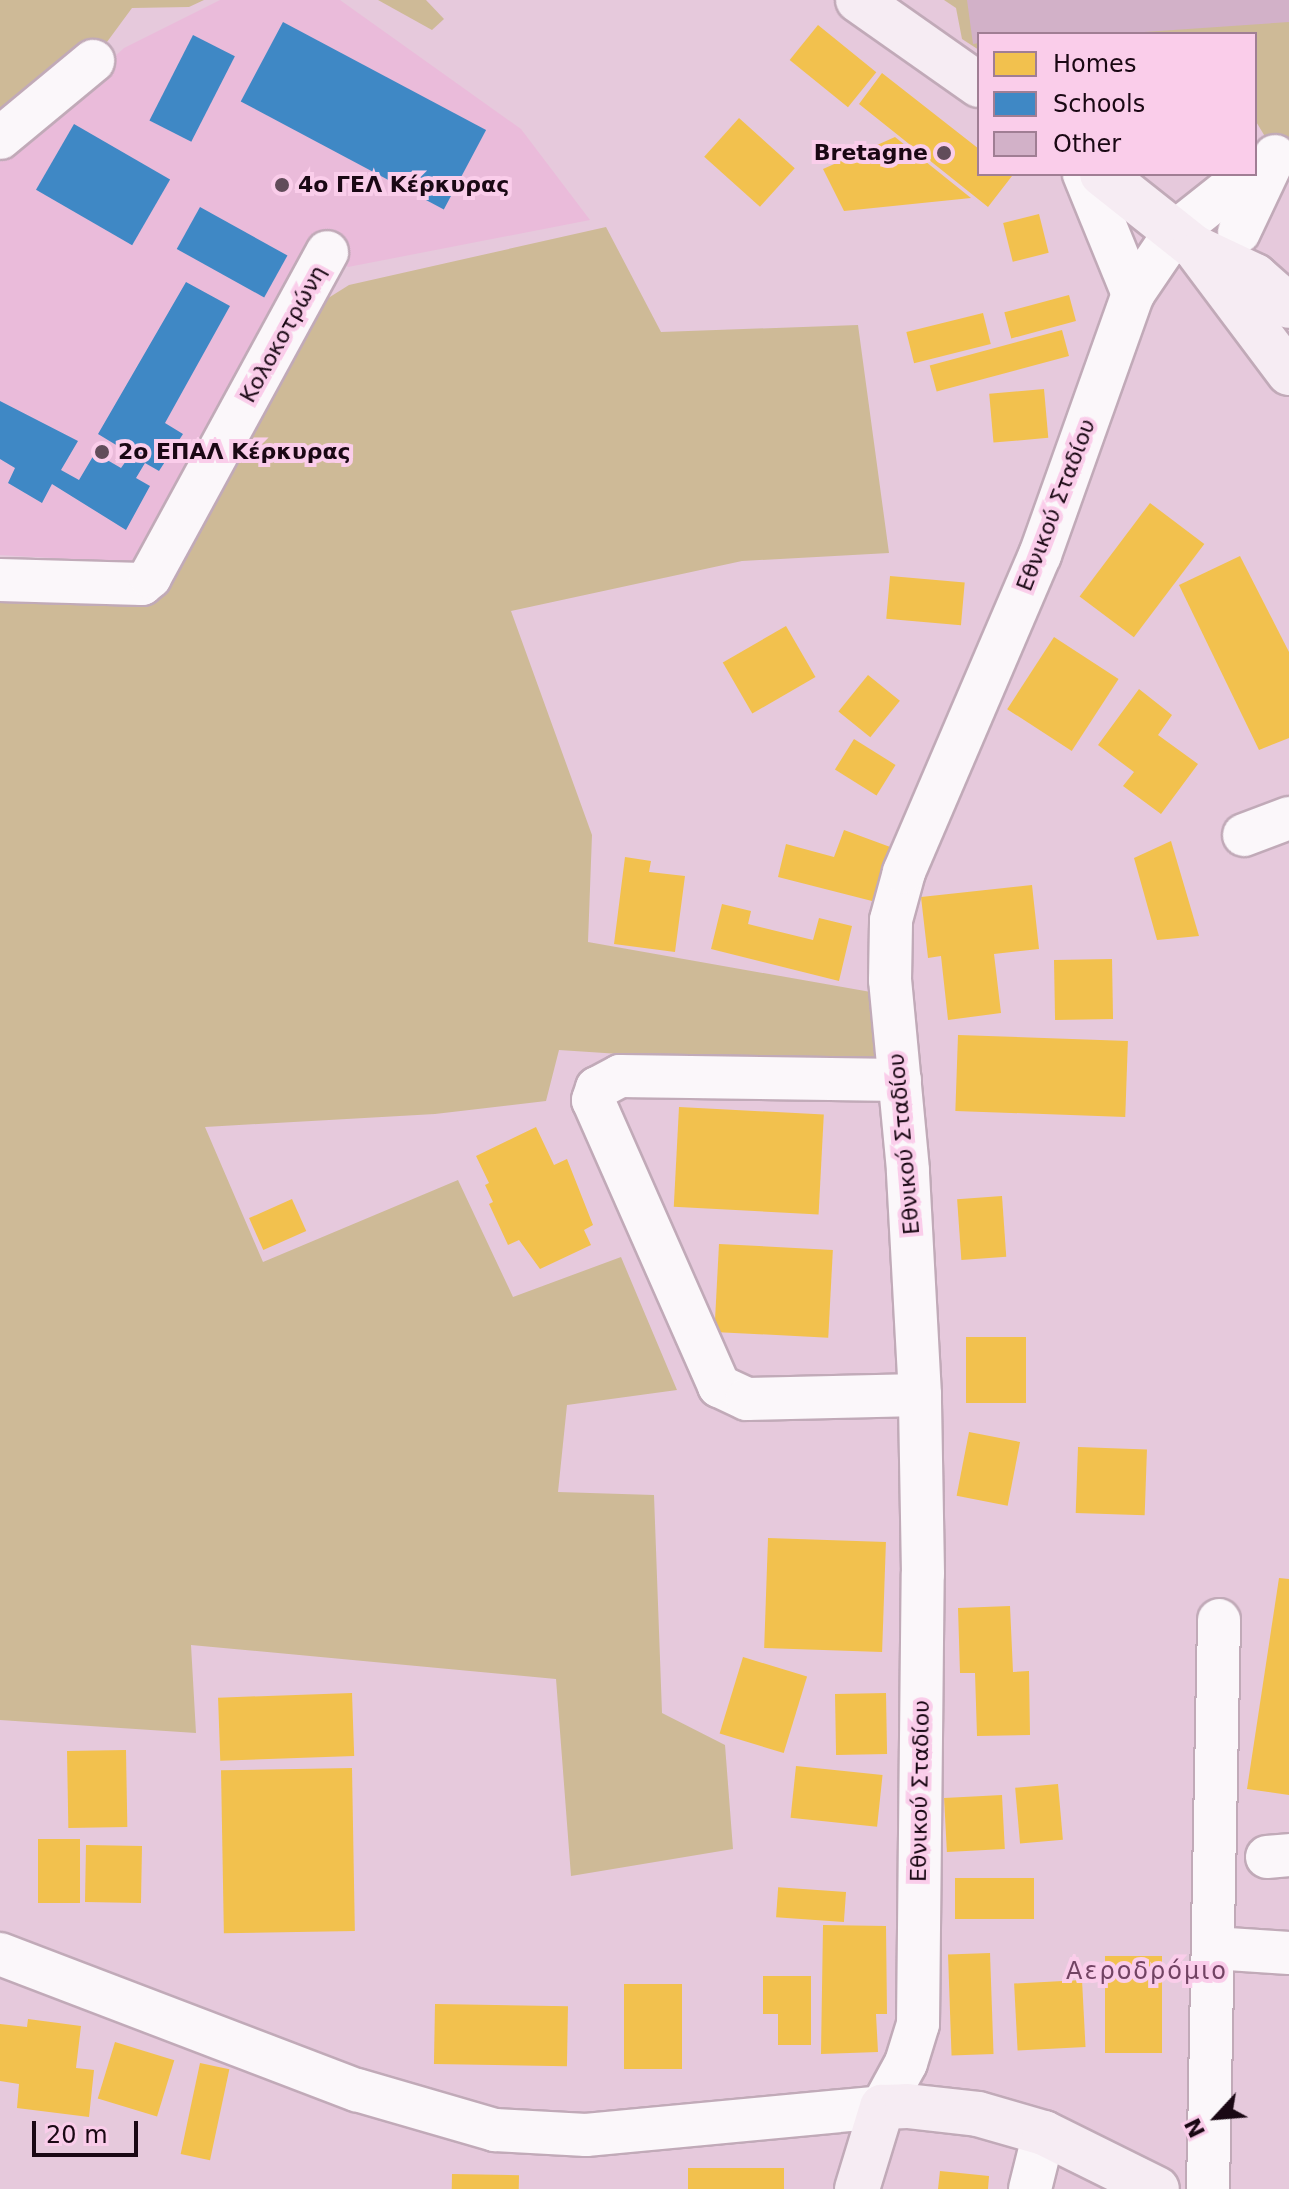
<!DOCTYPE html>
<meta charset="utf-8">
<style>
body{margin:0}
#map{position:relative;width:1289px;height:2189px;overflow:hidden;background:#e6c9dc;font-family:"DejaVu Sans",sans-serif}
div>[style]{position:absolute}
[style*='--x']{left:calc(var(--x)*1px);top:calc(var(--y)*1px);width:calc(var(--w)*1px);rotate:calc(var(--a)*1deg)}
.built>*{inset:0;background:#eabbda}
.green>*{inset:0;background:#ceba97}
.homes>*{inset:0;background:#f2c14e;transform-origin:0 0}
.schools>*{inset:0;background:#3f88c5;transform-origin:0 0}
.building>*{inset:0;background:#d2b1c8}
.roads{filter:drop-shadow(2px 0 #c1aab8) drop-shadow(-2px 0 #c1aab8) drop-shadow(0 2px #c1aab8) drop-shadow(0 -2px #c1aab8)}
.minor>*{height:42px;margin:-21px;padding:0 21px;transform-origin:21px;border-radius:21px;background:#fbf7fa}
.major>*{height:44px;margin:-22px;padding:0 22px;transform-origin:22px;border-radius:22px;background:#f6ecf3}
.dots>*{width:22px;height:22px;translate:-50% -50%;box-sizing:border-box;border:4px solid #facdea;border-radius:50%}
span{translate:-50% -50%;white-space:nowrap;text-align:center;line-height:1.15;-webkit-text-stroke:8px #facdea;paint-order:stroke}
.poi-label{font-size:22px;color:#1a0814;font-weight:700}
.right{translate:-100% -50%;text-align:right}
.left{translate:0 -50%;text-align:left}
.street-label{font-size:22px;color:#1a0814}
.neighbourhood-label{font-size:24px;color:#724363;letter-spacing:2px}
.legend{position:absolute;left:977px;top:32px;width:280px;height:144px;box-sizing:border-box;background:#facdea;border:2px solid #a07e94;margin:0;padding:10px 14px;list-style:none;font-size:24px;color:#1a0814}
.legend li{display:flex;align-items:center;gap:16px;height:40px}
.legend b{width:40px;border:2px solid #a07e94}
.north{position:absolute;left:1177px;top:2077px;width:80px;height:80px;-webkit-text-stroke:6px #facdea;paint-order:stroke;rotate:244deg;font-size:22px;font-weight:700;line-height:32px;text-align:center;color:#1a0814}
.north::after{content:'';display:block;margin:auto;width:28px;height:36px;background:#1a0814;clip-path:polygon(50% 0,100% 100%,50% 72%,0 100%)}
.scale{position:absolute;left:32px;top:2121px;width:106px;height:36px;box-sizing:border-box;border:4px solid #1a0814;border-top:0;padding-left:10px;font-size:24px;line-height:28px;white-space:nowrap;color:#1a0814;-webkit-text-stroke:6px #facdea;paint-order:stroke}
</style>
<div id="map">
<div class="built">
<i style="clip-path:polygon(220px 0,340px 0,521px 129px,590px 220px,348px 267px,321px 248px,142px 563px,0 555px,0 162px,124px 48px)"></i>
</div>
<div class="green">
<i style="clip-path:polygon(0 0,204px 0,189px 7px,132px 8px,93px 61px,0 138px)"></i>
<i style="clip-path:polygon(378px 0,426px 0,444px 19px,432px 30px)"></i>
<i style="clip-path:polygon(944px 0,1289px 0,1289px 176px,1255px 120px,1255px 34px,979px 34px,979px 50px,962px 39px,956px 8px)"></i>
<i style="clip-path:polygon(606px 227px,661px 332px,858px 325px,889px 553px,742px 561px,511px 611px,592px 835px,588px 942px,882px 994px,891px 1072px,559px 1050px,546px 1101px,435px 1114px,205px 1127px,263px 1262px,458px 1180px,513px 1297px,621px 1257px,677px 1390px,567px 1405px,558px 1492px,654px 1495px,662px 1713px,725px 1745px,733px 1849px,571px 1876px,556px 1679px,191px 1645px,196px 1733px,0 1720px,0 598px,152px 596px,298px 317px,349px 285px)"></i>
</div>
<div class="homes">
<i style="left:818px;top:25px;width:75px;height:45px;rotate:39deg"></i>
<i style="clip-path:polygon(882px 73px,979px 149px,979px 174px,1012px 176px,988px 207px,859px 104px)"></i>
<i style="left:739px;top:118px;width:75px;height:52px;rotate:42deg"></i>
<i style="clip-path:polygon(895px 137px,971px 198px,844px 211px,823px 169px)"></i>
<i style="left:1039px;top:214px;width:40px;height:37px;rotate:76deg"></i>
<i style="left:1069px;top:295px;width:27px;height:67px;rotate:75deg"></i>
<i style="left:983px;top:313px;width:32px;height:79px;rotate:76deg"></i>
<i style="left:1062px;top:330px;width:27px;height:137px;rotate:75deg"></i>
<i style="left:1044px;top:389px;width:49px;height:55px;rotate:85deg"></i>
<i style="left:1150px;top:503px;width:68px;height:117px;rotate:37deg"></i>
<i style="clip-path:polygon(1240px 556px,1289px 652px,1289px 738px,1259px 750px,1179px 585px)"></i>
<i style="left:890px;top:576px;width:75px;height:43px;rotate:5deg"></i>
<i style="left:786px;top:626px;width:59px;height:73px;rotate:60deg"></i>
<i style="left:1054px;top:637px;width:77px;height:86px;rotate:33deg"></i>
<i style="left:868px;top:675px;width:41px;height:47px;rotate:39deg"></i>
<i style="clip-path:polygon(1139px 689px,1172px 715px,1158px 735px,1198px 764px,1161px 814px,1123px 786px,1134px 772px,1098px 745px)"></i>
<i style="left:854px;top:739px;width:49px;height:36px;rotate:32deg"></i>
<i style="clip-path:polygon(844px 830px,893px 848px,872px 901px,778px 877px,786px 844px,834px 857px)"></i>
<i style="clip-path:polygon(1171px 841px,1199px 936px,1157px 940px,1134px 858px)"></i>
<i style="clip-path:polygon(625px 857px,651px 861px,649px 872px,685px 876px,675px 952px,614px 944px)"></i>
<i style="clip-path:polygon(1032px 885px,1039px 949px,994px 954px,1001px 1013px,948px 1020px,941px 956px,928px 958px,921px 897px)"></i>
<i style="clip-path:polygon(722px 904px,751px 911px,748px 924px,813px 940px,819px 918px,852px 926px,839px 981px,711px 949px)"></i>
<i style="left:1112px;top:959px;width:60px;height:58px;rotate:89deg"></i>
<i style="left:958px;top:1035px;width:170px;height:76px;rotate:2deg"></i>
<i style="left:679px;top:1107px;width:145px;height:100px;rotate:3deg"></i>
<i style="clip-path:polygon(536px 1127px,554px 1165px,567px 1159px,593px 1225px,584px 1230px,591px 1245px,540px 1269px,519px 1240px,508px 1245px,489px 1204px,493px 1202px,485px 1185px,489px 1183px,476px 1156px)"></i>
<i style="left:1002px;top:1196px;width:61px;height:45px;rotate:86deg"></i>
<i style="left:292px;top:1199px;width:35px;height:47px;rotate:66deg"></i>
<i style="left:719px;top:1244px;width:114px;height:88px;rotate:3deg"></i>
<i style="left:966px;top:1337px;width:60px;height:66px"></i>
<i style="left:969px;top:1432px;width:52px;height:65px;rotate:11deg"></i>
<i style="left:1078px;top:1447px;width:69px;height:66px;rotate:2deg"></i>
<i style="left:768px;top:1538px;width:118px;height:110px;rotate:2deg"></i>
<i style="clip-path:polygon(1279px 1578px,1289px 1579px,1289px 1795px,1247px 1789px)"></i>
<i style="clip-path:polygon(1010px 1606px,1013px 1672px,1029px 1671px,1030px 1735px,977px 1736px,975px 1673px,960px 1673px,958px 1608px)"></i>
<i style="left:743px;top:1657px;width:67px;height:80px;rotate:17deg"></i>
<i style="left:352px;top:1693px;width:63px;height:134px;rotate:88deg"></i>
<i style="left:886px;top:1693px;width:61px;height:51px;rotate:89deg"></i>
<i style="left:126px;top:1750px;width:77px;height:59px;rotate:89deg"></i>
<i style="left:796px;top:1766px;width:87px;height:52px;rotate:6deg"></i>
<i style="left:352px;top:1768px;width:163px;height:131px;rotate:89deg"></i>
<i style="left:1058px;top:1784px;width:56px;height:43px;rotate:85deg"></i>
<i style="left:1002px;top:1795px;width:54px;height:58px;rotate:87deg"></i>
<i style="left:38px;top:1839px;width:42px;height:64px"></i>
<i style="left:86px;top:1845px;width:56px;height:57px;rotate:1deg"></i>
<i style="left:1034px;top:1878px;width:41px;height:79px;rotate:90deg"></i>
<i style="left:846px;top:1892px;width:30px;height:68px;rotate:94deg"></i>
<i style="clip-path:polygon(823px 1925px,886px 1926px,887px 2014px,876px 2014px,878px 2052px,821px 2054px)"></i>
<i style="left:990px;top:1953px;width:101px;height:42px;rotate:88deg"></i>
<i style="left:1105px;top:1956px;width:57px;height:97px"></i>
<i style="clip-path:polygon(763px 1976px,811px 1976px,811px 2045px,778px 2045px,778px 2014px,763px 2014px)"></i>
<i style="left:1082px;top:1980px;width:67px;height:68px;rotate:87deg"></i>
<i style="left:682px;top:1984px;width:85px;height:58px;rotate:90deg"></i>
<i style="left:435px;top:2004px;width:133px;height:60px;rotate:1deg"></i>
<i style="clip-path:polygon(28px 2019px,81px 2026px,76px 2068px,94px 2070px,89px 2117px,17px 2108px,19px 2084px,0 2081px,0 2024px,27px 2027px)"></i>
<i style="left:115px;top:2042px;width:62px;height:59px;rotate:17deg"></i>
<i style="left:200px;top:2063px;width:30px;height:93px;rotate:12deg"></i>
<i style="left:688px;top:2168px;width:96px;height:21px"></i>
<i style="clip-path:polygon(940px 2171px,989px 2176px,988px 2189px,938px 2189px)"></i>
<i style="left:452px;top:2174px;width:67px;height:16px;rotate:1deg"></i>
</div>
<div class="schools">
<i style="left:283px;top:22px;width:230px;height:90px;rotate:28deg"></i>
<i style="left:193px;top:35px;width:47px;height:96px;rotate:27deg"></i>
<i style="left:74px;top:124px;width:111px;height:76px;rotate:30deg"></i>
<i style="left:200px;top:207px;width:100px;height:48px;rotate:29deg"></i>
<i style="clip-path:polygon(186px 282px,230px 306px,165px 423px,183px 434px,159px 471px,145px 463px,136px 478px,150px 486px,126px 530px,52px 484px,42px 503px,8px 483px,15px 468px,0 459px,0 401px,78px 441px,61px 470px,79px 480px,95px 453px,121px 468px,131px 454px,98px 434px)"></i>
</div>
<div class="building">
<i style="clip-path:polygon(967px 0,1289px 0,1289px 22px,1115px 34px,979px 34px,979px 43px,973px 44px)"></i>
</div>
<div class="roads">
<div class="minor">
<i style="--x:0;--y:138;--w:121;--a:-39.6"></i>
<i style="--x:1084;--y:174;--w:130;--a:67.8"></i>
<i style="--x:1239;--y:232;--w:84;--a:-64.7"></i>
<i style="--x:0;--y:580;--w:142;--a:1.6"></i>
<i style="--x:142;--y:584;--w:11;--a:-41"></i>
<i style="--x:150;--y:577;--w:370;--a:-61.4"></i>
<i style="--x:1244;--y:835;--w:48;--a:-20.7"></i>
<i style="--x:900;--y:1080;--w:280;--a:-179.2"></i>
<i style="--x:620;--y:1076;--w:26;--a:152"></i>
<i style="--x:597;--y:1088;--w:13;--a:108"></i>
<i style="--x:593;--y:1100;--w:313;--a:66.2"></i>
<i style="--x:719;--y:1386;--w:31;--a:25"></i>
<i style="--x:747;--y:1399;--w:173;--a:-1.3"></i>
<i style="--x:1267;--y:1857;--w:22;--a:-5"></i>
<i style="--x:1213;--y:1948;--w:76;--a:3.8"></i>
<i style="--x:0;--y:1954;--w:382;--a:20.9"></i>
<i style="--x:357;--y:2090;--w:144;--a:16.2"></i>
<i style="--x:495;--y:2130;--w:91;--a:3.1"></i>
<i style="--x:586;--y:2135;--w:297;--a:-5.4"></i>
<i style="--x:882;--y:2107;--w:50;--a:-61.4"></i>
<i style="--x:906;--y:2063;--w:41;--a:-72.9"></i>
<i style="--x:918;--y:2024;--w:450;--a:-89.4"></i>
<i style="--x:923;--y:1574;--w:179;--a:-91"></i>
<i style="--x:920;--y:1395;--w:225;--a:-93.1"></i>
<i style="--x:908;--y:1170;--w:191;--a:-95.4"></i>
<i style="--x:890;--y:980;--w:60;--a:-89"></i>
<i style="--x:891;--y:920;--w:50;--a:-74.8"></i>
<i style="--x:904;--y:872;--w:345;--a:-66.8"></i>
<i style="--x:1040;--y:555;--w:277;--a:-70.4"></i>
<i style="--x:1133;--y:294;--w:75;--a:-55.9"></i>
<i style="--x:1175;--y:232;--w:93;--a:-38.5"></i>
<i style="--x:1030;--y:2189;--w:58;--a:-76"></i>
<i style="--x:1208;--y:2189;--w:569;--a:-88.89"></i>
</div>
<div class="major">
<i style="--x:858;--y:0;--w:148;--a:35.1"></i>
<i style="--x:1102;--y:174;--w:117;--a:38.4"></i>
<i style="--x:1194;--y:247;--w:68;--a:25.4"></i>
<i style="--x:1255;--y:276;--w:45;--a:41.4"></i>
<i style="--x:1199;--y:253;--w:150;--a:53.1"></i>
<i style="--x:857;--y:2189;--w:86;--a:-73"></i>
<i style="--x:882;--y:2107;--w:25;--a:-2"></i>
<i style="--x:907;--y:2106;--w:71;--a:6.4"></i>
<i style="--x:978;--y:2114;--w:69;--a:16.1"></i>
<i style="--x:1044;--y:2133;--w:126;--a:26.4"></i>
</div>
</div>
<div class="dots">
<i style="left:944px;top:153px;background:#614c5a"></i>
<i style="left:282px;top:185px;background:#614c5a"></i>
<i style="left:102px;top:452px;background:#614c5a"></i>
</div>
<div class="poi-label">
<span class="right" style="left:928px;top:153px">Bretagne</span>
<span class="left" style="left:298px;top:185px">4ο ΓΕΛ Κέρκυρας</span>
<span class="left" style="left:118px;top:452px">2ο ΕΠΑΛ Κέρκυρας</span>
</div>
<div class="street-label">
<span style="left:283px;top:334px;rotate:-61deg">Κολοκοτρώνη</span>
<span style="left:1056px;top:505px;rotate:-69deg">Εθνικού Σταδίου</span>
<span style="left:904px;top:1144px;rotate:-95deg">Εθνικού Σταδίου</span>
<span style="left:920px;top:1791px;rotate:-89deg">Εθνικού Σταδίου</span>
</div>
<div class="neighbourhood-label">
<span style="left:1147px;top:1972px">Αεροδρόμιο</span>
</div>
<ul class="legend">
<li><b style="height:22px;background:#f2c14e"></b>Homes</li>
<li><b style="height:22px;background:#3f88c5"></b>Schools</li>
<li><b style="height:22px;background:#d2b1c8"></b>Other</li>
</ul>
<div class="north">N</div>
<div class="scale">20 m</div>
</div>
